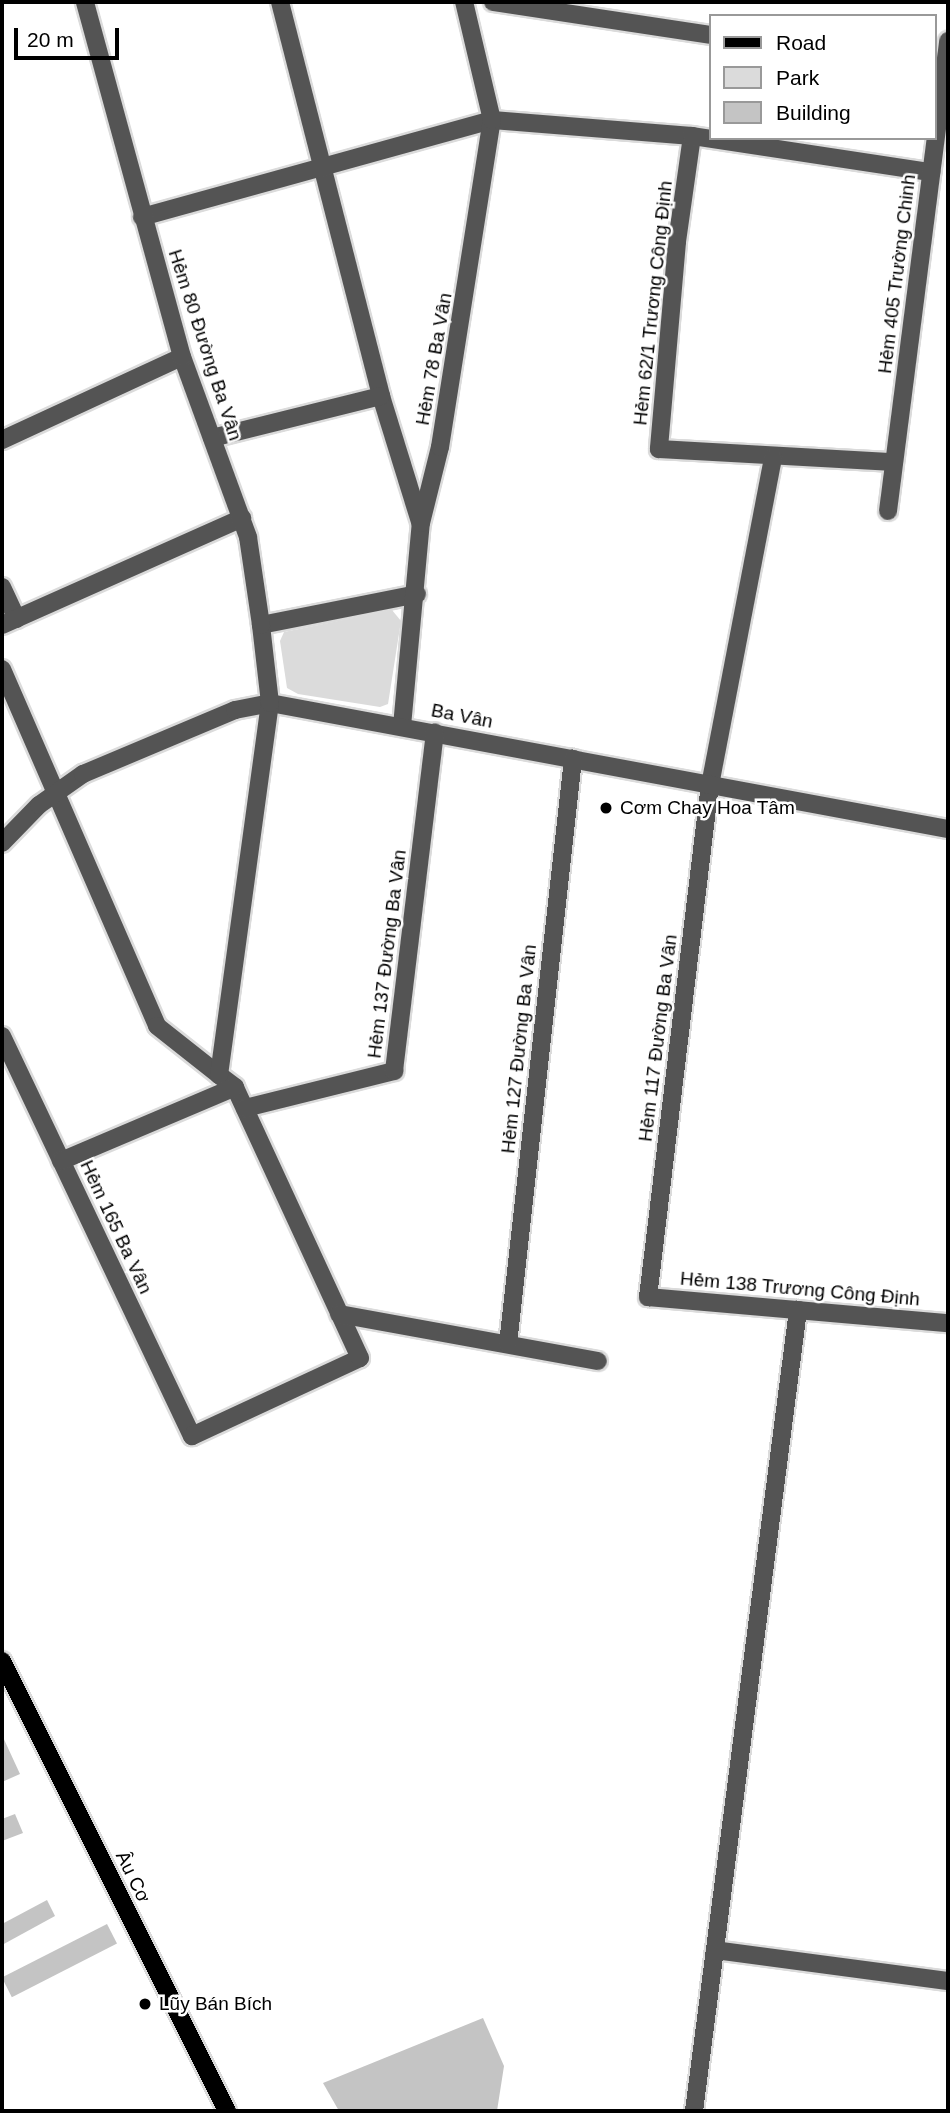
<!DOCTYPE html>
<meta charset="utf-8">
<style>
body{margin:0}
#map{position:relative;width:950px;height:2113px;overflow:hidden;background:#fff;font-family:Helvetica,sans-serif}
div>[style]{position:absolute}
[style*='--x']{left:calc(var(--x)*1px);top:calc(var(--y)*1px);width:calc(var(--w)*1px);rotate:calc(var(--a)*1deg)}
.green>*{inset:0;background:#dbdbdb}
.building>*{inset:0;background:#c4c4c4;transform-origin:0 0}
.roads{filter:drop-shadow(2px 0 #dbdbdb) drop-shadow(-2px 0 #dbdbdb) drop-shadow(0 2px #dbdbdb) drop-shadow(0 -2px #dbdbdb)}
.minor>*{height:18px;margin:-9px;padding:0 9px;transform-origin:9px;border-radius:9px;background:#545454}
.major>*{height:18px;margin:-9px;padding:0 9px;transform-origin:9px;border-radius:9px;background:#000}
.dots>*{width:19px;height:19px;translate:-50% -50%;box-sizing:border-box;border:4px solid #fff;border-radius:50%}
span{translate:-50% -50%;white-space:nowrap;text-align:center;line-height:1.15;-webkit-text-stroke:5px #fff;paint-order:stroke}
.street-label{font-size:19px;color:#000}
.poi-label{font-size:19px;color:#000}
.left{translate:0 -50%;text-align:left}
.frame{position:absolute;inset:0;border:4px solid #000;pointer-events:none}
.legend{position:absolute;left:709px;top:14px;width:228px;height:126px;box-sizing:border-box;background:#fff;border:2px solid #999;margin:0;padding:9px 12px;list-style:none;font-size:21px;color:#000}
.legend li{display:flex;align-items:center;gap:14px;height:35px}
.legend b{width:35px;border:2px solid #999}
.scale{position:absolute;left:14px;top:28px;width:105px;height:32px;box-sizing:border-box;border:4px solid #000;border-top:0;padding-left:9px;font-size:21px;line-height:24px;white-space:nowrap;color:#000;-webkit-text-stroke:5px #fff;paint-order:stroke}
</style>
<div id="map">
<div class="green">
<i style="clip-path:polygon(392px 610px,401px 621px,388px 704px,380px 707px,298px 694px,287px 688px,280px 641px,284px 632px)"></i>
</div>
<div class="building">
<i style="clip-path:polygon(2px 1735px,20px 1774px,2px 1782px)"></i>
<i style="clip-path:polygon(15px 1814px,23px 1833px,2px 1841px,2px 1819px)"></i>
<i style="clip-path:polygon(47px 1900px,55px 1916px,2px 1945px,2px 1924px)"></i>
<i style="left:107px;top:1924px;width:22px;height:118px;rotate:63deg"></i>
<i style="clip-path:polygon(483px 2018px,504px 2066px,497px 2111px,339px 2111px,323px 2083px)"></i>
</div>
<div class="roads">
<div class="minor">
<i style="--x:280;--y:2;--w:407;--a:75.6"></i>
<i style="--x:381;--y:396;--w:132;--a:72.8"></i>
<i style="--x:493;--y:2;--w:219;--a:8.6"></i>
<i style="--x:692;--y:136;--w:107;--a:98.1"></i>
<i style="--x:677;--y:242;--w:208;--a:95"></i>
<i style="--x:659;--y:449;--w:235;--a:3.2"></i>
<i style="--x:142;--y:217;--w:363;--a:-15.5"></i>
<i style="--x:492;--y:120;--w:201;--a:4.6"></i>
<i style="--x:692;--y:136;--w:242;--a:8.6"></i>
<i style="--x:212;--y:438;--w:174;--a:-14"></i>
<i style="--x:2;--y:440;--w:198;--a:-24.8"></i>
<i style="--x:773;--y:458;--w:332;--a:100.9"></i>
<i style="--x:710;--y:784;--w:517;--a:96.89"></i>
<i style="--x:648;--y:1297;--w:301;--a:5"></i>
<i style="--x:888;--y:511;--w:474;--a:-82.7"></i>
<i style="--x:2;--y:587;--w:35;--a:65"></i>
<i style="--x:2;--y:625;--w:263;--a:-24"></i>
<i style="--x:261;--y:625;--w:159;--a:-11.2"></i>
<i style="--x:2;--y:669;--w:389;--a:66.5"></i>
<i style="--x:157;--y:1026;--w:79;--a:38.3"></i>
<i style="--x:402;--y:726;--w:204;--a:-84.7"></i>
<i style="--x:421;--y:523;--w:78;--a:-76"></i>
<i style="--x:440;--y:447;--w:331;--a:-81"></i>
<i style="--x:492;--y:120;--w:121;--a:-103.3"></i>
<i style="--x:2;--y:843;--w:53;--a:-45.8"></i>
<i style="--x:39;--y:805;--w:54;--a:-35.2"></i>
<i style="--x:83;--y:774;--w:165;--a:-22.8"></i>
<i style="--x:235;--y:710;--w:36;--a:-11"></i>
<i style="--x:270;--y:703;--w:690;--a:10.53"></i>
<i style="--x:2;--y:1036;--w:443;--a:64.6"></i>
<i style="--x:192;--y:1436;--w:185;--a:-24.9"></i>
<i style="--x:360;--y:1358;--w:298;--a:-114.8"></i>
<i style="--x:235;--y:1087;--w:20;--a:-143"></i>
<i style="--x:219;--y:1075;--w:375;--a:-82.2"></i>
<i style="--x:270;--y:703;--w:79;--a:-96.6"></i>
<i style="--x:261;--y:625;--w:89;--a:-98.4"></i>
<i style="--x:248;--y:537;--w:192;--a:-110.1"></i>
<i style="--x:182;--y:357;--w:368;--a:-105.3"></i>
<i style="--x:245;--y:1108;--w:154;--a:-13.9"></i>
<i style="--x:394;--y:1071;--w:341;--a:-83.1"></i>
<i style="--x:61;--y:1161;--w:189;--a:-23"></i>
<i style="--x:339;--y:1314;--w:263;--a:10.3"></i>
<i style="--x:508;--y:1344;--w:589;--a:-83.66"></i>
<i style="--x:715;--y:1950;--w:235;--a:7.6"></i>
<i style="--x:694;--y:2111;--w:808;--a:-82.6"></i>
</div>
<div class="major">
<i style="--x:2;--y:1661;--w:503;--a:63.43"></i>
</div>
</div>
<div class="dots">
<i style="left:606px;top:808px;background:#000"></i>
<i style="left:145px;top:2004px;background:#000"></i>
</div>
<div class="street-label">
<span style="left:897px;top:274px;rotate:-83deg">Hẻm 405 Trường Chinh</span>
<span style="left:653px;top:303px;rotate:-84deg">Hẻm 62/1 Trương Công Định</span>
<span style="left:205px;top:345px;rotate:72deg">Hẻm 80 Đường Ba Vân</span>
<span style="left:434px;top:359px;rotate:-80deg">Hẻm 78 Ba Vân</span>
<span style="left:462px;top:716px;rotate:11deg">Ba Vân</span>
<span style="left:387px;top:954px;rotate:-83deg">Hẻm 137 Đường Ba Vân</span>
<span style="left:658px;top:1038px;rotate:-83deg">Hẻm 117 Đường Ba Vân</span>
<span style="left:519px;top:1049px;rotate:-84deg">Hẻm 127 Đường Ba Vân</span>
<span style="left:116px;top:1227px;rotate:65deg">Hẻm 165 Ba Vân</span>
<span style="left:800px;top:1289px;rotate:5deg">Hẻm 138 Trương Công Định</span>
<span style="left:133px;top:1877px;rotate:64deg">Âu Cơ</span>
</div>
<div class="poi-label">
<span class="left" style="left:620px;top:808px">Cơm Chay Hoa Tâm</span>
<span class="left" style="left:159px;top:2004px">Lũy Bán Bích</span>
</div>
<div class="frame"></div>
<ul class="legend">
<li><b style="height:9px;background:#000"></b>Road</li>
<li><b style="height:19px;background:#dbdbdb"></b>Park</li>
<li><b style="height:19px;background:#c4c4c4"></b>Building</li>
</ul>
<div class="scale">20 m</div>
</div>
